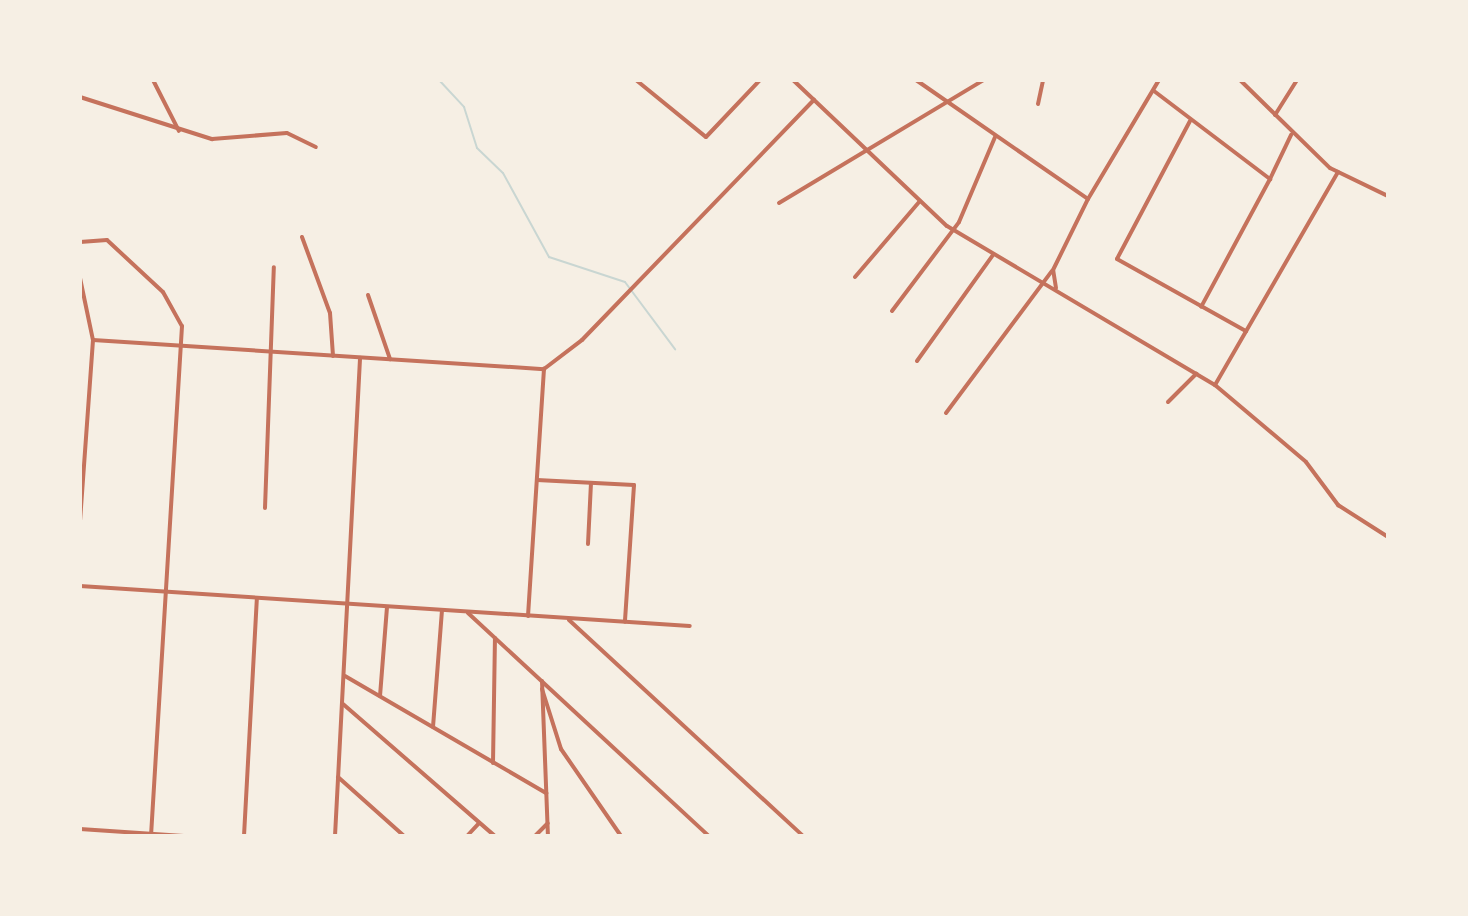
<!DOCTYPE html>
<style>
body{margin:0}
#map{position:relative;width:1468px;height:916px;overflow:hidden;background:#f6efe4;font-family:Spectral,serif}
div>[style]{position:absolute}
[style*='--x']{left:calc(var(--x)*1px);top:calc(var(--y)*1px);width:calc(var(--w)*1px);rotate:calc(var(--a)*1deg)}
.stream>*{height:2px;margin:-1px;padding:0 1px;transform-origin:1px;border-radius:1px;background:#c9d6d2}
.minor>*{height:4px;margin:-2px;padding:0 2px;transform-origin:2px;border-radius:2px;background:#c5725c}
span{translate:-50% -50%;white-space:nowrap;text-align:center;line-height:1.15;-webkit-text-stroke:6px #f6efe4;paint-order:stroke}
.frame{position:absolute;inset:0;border:82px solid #f6efe4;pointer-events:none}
</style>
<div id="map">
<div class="stream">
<i style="--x:439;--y:80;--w:37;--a:47"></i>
<i style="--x:464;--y:107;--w:43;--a:72.4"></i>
<i style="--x:477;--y:148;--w:36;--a:44"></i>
<i style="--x:503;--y:173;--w:96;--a:61.3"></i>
<i style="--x:549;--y:257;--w:80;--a:18.2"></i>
<i style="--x:625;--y:282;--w:84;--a:53.3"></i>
</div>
<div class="minor">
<i style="--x:153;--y:80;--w:57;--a:63"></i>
<i style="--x:636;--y:80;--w:90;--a:39.2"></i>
<i style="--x:706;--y:137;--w:79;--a:-46.5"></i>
<i style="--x:793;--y:80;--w:212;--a:43.5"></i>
<i style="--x:947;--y:226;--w:312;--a:30.7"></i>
<i style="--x:1215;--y:385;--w:119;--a:40.2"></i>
<i style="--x:1306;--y:462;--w:54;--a:53.3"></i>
<i style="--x:1338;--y:505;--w:59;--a:32.6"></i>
<i style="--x:916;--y:80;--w:209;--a:34.7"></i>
<i style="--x:1240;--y:80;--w:126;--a:44.4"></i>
<i style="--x:1330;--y:168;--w:64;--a:25.8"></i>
<i style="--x:1154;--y:91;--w:146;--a:37.2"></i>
<i style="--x:1270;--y:179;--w:145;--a:118.3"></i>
<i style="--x:80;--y:97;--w:139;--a:17.7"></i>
<i style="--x:212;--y:139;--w:75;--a:-4.6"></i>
<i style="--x:287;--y:133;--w:32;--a:26"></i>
<i style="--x:1038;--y:104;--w:25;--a:-78"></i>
<i style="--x:1275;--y:115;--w:41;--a:-57.8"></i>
<i style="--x:1190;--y:121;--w:156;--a:117.9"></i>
<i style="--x:1117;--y:259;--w:148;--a:29.2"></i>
<i style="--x:1270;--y:179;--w:49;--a:-64.5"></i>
<i style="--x:779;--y:203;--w:239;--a:-31"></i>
<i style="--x:302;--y:237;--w:81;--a:69.8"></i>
<i style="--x:330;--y:313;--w:43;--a:86"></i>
<i style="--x:80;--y:242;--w:27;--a:-4"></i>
<i style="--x:107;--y:240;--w:76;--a:42.9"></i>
<i style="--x:163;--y:292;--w:39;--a:61"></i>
<i style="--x:182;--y:326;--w:511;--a:93.48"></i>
<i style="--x:855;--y:277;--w:99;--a:-49.5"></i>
<i style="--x:80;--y:278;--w:63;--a:78.2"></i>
<i style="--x:93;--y:340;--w:180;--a:94.1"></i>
<i style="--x:1056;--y:288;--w:18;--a:-99"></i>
<i style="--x:1053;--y:270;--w:79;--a:-63.8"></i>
<i style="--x:1088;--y:199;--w:139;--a:-59.2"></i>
<i style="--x:368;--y:295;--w:68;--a:71"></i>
<i style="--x:892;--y:311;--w:111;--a:-53"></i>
<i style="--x:959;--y:222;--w:92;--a:-67"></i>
<i style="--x:93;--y:340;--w:452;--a:3.7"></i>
<i style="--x:544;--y:369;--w:48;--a:-37.3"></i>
<i style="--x:582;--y:340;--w:334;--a:-46"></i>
<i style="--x:917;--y:361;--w:130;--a:-54.4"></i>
<i style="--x:1215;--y:385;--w:246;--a:-60"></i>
<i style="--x:1168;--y:402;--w:40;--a:-45"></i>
<i style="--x:946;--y:413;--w:177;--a:-53.3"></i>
<i style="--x:537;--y:480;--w:97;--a:3"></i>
<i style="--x:634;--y:485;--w:137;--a:93.8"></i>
<i style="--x:265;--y:508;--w:241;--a:-87.9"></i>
<i style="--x:588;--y:544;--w:61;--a:-87.2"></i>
<i style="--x:80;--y:586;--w:611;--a:3.75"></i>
<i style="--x:468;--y:613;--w:328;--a:42.8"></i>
<i style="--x:528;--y:616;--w:248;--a:-86.3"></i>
<i style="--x:569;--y:620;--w:318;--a:42.7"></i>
<i style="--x:345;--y:676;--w:233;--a:30.2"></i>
<i style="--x:542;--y:681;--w:155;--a:87.8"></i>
<i style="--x:542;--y:689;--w:63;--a:72.4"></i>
<i style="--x:561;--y:749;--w:106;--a:55.4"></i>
<i style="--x:380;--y:696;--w:89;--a:-85.5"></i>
<i style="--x:343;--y:704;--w:201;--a:41"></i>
<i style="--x:433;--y:727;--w:117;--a:-85.6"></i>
<i style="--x:493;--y:763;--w:125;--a:-89.1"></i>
<i style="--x:338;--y:777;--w:89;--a:41.8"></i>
<i style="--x:80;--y:829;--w:104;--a:3.9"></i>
<i style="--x:244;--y:836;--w:238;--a:-86.9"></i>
<i style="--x:335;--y:836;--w:479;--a:-87"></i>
<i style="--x:467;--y:836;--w:18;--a:-47"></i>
<i style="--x:535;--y:836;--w:18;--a:-45"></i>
</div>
<div class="frame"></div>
</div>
